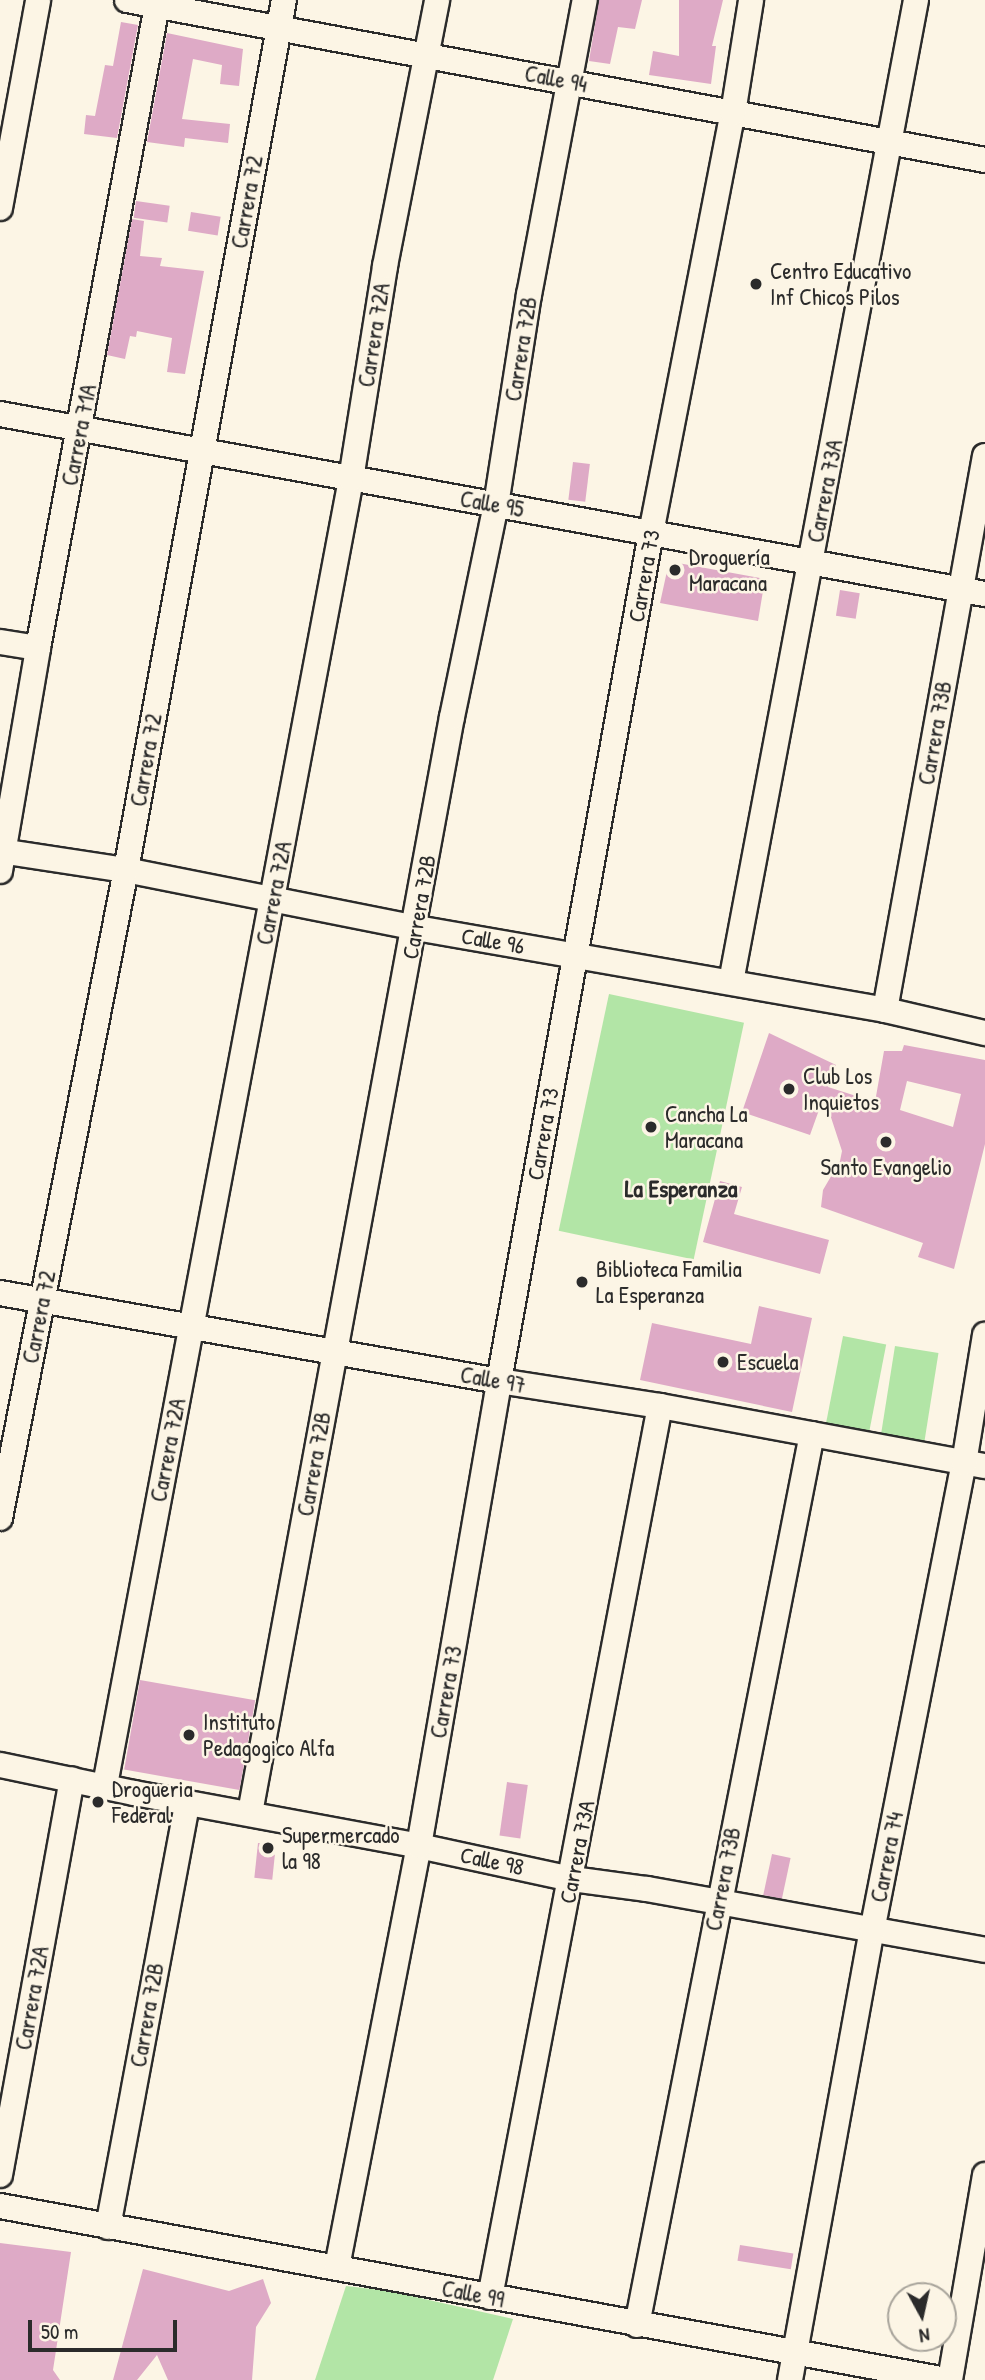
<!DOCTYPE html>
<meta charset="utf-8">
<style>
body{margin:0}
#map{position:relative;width:985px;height:2380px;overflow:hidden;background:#fcf5e5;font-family:"Patrick Hand",sans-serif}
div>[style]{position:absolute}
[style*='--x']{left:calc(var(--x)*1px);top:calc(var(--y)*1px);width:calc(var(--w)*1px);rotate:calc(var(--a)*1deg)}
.green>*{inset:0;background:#b2e5a6;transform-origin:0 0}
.building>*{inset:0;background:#deaac6;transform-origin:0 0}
.roads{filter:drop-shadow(2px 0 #2b2b2b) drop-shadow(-2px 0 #2b2b2b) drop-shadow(0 2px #2b2b2b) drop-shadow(0 -2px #2b2b2b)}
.minor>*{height:24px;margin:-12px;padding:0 12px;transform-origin:12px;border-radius:12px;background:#fcf5e5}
.dots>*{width:19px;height:19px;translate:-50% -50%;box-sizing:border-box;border:4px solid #fcf5e5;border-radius:50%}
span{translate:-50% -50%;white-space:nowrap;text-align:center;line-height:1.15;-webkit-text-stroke:5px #fcf5e5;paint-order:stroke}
.street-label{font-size:23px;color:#2b2b2b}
.poi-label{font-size:23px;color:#2b2b2b}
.left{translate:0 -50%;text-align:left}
.neighbourhood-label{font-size:24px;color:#2b2b2b;font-weight:700}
.north{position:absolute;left:887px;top:2282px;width:70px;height:70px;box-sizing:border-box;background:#fcf5e5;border:2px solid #a8a49b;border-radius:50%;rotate:172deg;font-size:19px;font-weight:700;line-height:28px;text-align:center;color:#2b2b2b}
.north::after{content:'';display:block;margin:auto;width:24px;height:32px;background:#2b2b2b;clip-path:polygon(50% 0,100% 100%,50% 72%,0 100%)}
.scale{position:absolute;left:28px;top:2320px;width:149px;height:32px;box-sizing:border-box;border:4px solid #2b2b2b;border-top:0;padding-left:9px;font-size:21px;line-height:24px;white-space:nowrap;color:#2b2b2b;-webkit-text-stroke:5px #fcf5e5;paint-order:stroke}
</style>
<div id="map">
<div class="green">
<i style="left:609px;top:994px;width:138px;height:242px;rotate:12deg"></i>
<i style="left:843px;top:1336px;width:44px;height:89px;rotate:11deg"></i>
<i style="left:895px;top:1346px;width:44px;height:89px;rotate:9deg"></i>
<i style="clip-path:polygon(346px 2286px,389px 2291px,513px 2319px,493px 2380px,315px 2380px)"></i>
</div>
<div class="building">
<i style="clip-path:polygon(599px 0,642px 0,635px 29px,618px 27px,610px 64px,589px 61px)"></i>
<i style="clip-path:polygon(679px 0,723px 0,712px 46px,716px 46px,711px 84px,649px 75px,653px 51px,679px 56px)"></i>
<i style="clip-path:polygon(121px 22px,138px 25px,117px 138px,84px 134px,86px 115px,95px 116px,105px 65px,113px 66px)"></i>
<i style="clip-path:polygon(167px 33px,243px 49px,239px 86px,220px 84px,222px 65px,193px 59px,182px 119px,230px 124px,228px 143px,185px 138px,184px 147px,147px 142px)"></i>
<i style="left:136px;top:201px;width:34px;height:17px;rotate:8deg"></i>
<i style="left:191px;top:212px;width:30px;height:19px;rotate:9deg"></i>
<i style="clip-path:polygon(132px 219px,144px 221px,140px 256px,162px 258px,160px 266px,204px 271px,185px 374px,167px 372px,172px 338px,137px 331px,136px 337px,130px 336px,125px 359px,107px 355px)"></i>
<i style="left:573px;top:462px;width:17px;height:38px;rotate:7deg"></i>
<i style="clip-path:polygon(678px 563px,765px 579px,758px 621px,660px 603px,667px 571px,671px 565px)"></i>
<i style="left:840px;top:590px;width:20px;height:26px;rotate:9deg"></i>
<i style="clip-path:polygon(evenodd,769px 1033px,836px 1065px,828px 1087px,875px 1102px,884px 1051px,902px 1051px,904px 1045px,985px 1060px,985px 1144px,954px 1269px,918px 1257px,923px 1243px,821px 1207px,823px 1190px,840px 1161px,842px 1151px,824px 1096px,810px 1135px,742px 1112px,769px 1033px,907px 1081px,961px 1094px,953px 1127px,900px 1110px,907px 1081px)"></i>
<i style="clip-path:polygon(720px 1181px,742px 1187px,734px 1214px,829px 1240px,820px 1274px,703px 1242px)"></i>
<i style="clip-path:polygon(759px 1306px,812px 1318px,792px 1412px,640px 1380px,652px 1323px,751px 1344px)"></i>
<i style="left:140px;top:1680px;width:117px;height:91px;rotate:10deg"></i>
<i style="left:507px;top:1782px;width:21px;height:54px;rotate:8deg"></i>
<i style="left:258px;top:1843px;width:18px;height:35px;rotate:6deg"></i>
<i style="left:772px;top:1854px;width:19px;height:42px;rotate:12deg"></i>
<i style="clip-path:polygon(0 2243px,71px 2252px,53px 2370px,60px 2380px,0 2380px)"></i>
<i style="left:740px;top:2245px;width:54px;height:16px;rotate:9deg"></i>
<i style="clip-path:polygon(143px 2269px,229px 2291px,263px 2279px,271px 2303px,256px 2327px,252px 2380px,168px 2380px,157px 2355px,137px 2380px,113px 2380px)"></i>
</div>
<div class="roads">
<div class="minor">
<i style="--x:127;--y:0;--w:873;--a:10.56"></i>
<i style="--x:0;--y:208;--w:211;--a:-79.6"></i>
<i style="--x:0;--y:414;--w:1001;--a:10.36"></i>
<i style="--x:0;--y:642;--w:38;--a:9"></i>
<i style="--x:0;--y:851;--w:127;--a:8.6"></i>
<i style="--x:126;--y:870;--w:296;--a:11.3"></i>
<i style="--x:416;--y:928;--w:476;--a:9.9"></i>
<i style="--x:885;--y:1010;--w:103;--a:13"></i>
<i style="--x:0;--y:871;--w:226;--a:-80.3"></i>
<i style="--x:38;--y:648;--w:659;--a:-79.51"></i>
<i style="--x:731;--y:982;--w:999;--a:-79.33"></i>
<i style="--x:885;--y:1010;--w:563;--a:-79.77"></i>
<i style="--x:0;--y:1293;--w:507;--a:10"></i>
<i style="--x:499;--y:1381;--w:163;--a:8.8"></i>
<i style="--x:660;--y:1406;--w:330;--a:10.5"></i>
<i style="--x:0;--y:1518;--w:660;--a:-79"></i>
<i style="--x:126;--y:870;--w:884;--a:-79.71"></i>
<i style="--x:0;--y:1765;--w:137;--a:11.8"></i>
<i style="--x:134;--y:1793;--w:290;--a:10.5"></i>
<i style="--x:419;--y:1846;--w:157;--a:12.2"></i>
<i style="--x:572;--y:1879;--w:76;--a:7.6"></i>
<i style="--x:647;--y:1889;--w:343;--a:10.2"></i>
<i style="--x:105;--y:1785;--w:1329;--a:-79.33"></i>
<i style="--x:351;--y:479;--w:216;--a:-80.9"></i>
<i style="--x:385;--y:266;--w:271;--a:-78.9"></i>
<i style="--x:250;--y:1813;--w:1114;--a:-79.56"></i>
<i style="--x:452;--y:717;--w:217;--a:-78.3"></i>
<i style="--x:496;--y:505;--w:213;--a:-81.1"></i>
<i style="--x:529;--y:295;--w:300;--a:-79.3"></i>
<i style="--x:0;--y:2175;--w:402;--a:-79.7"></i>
<i style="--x:0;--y:2206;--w:962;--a:10.42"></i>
<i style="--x:108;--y:2227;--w:431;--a:-79.4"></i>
<i style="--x:337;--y:2267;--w:429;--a:-79"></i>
<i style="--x:419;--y:1846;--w:472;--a:-80.2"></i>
<i style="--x:499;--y:1381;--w:862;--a:-79.84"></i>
<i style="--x:651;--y:533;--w:428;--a:-79"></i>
<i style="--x:733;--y:113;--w:114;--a:-80.9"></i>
<i style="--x:490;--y:2297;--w:907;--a:-79.2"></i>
<i style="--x:637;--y:2325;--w:908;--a:-78.89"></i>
<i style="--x:790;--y:2380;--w:456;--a:-79.7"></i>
<i style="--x:872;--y:1931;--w:477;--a:-78.9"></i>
<i style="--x:964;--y:1463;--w:130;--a:-80.7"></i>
<i style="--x:950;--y:2380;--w:208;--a:-80.3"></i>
</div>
</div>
<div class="dots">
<i style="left:756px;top:284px;background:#2b2b2b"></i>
<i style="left:675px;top:570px;background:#2b2b2b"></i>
<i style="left:789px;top:1089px;background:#2b2b2b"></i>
<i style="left:651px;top:1127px;background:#2b2b2b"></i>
<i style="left:886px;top:1142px;background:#2b2b2b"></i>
<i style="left:582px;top:1282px;background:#2b2b2b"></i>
<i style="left:723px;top:1362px;background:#2b2b2b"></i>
<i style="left:189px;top:1735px;background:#2b2b2b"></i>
<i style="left:98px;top:1802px;background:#2b2b2b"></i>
<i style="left:268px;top:1848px;background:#2b2b2b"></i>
</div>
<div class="street-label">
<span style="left:556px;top:79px;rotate:11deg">Calle 94</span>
<span style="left:247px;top:202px;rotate:-80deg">Carrera 72</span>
<span style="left:374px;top:335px;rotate:-81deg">Carrera 72A</span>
<span style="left:521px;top:349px;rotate:-81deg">Carrera 72B</span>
<span style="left:79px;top:435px;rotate:-79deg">Carrera 71A</span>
<span style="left:825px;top:491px;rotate:-79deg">Carrera 73A</span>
<span style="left:492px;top:504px;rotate:10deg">Calle 95</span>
<span style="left:644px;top:576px;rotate:-80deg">Carrera 73</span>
<span style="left:935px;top:733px;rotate:-80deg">Carrera 73B</span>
<span style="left:146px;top:760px;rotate:-80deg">Carrera 72</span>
<span style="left:274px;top:893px;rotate:-79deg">Carrera 72A</span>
<span style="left:419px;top:907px;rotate:-80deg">Carrera 72B</span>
<span style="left:493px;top:941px;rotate:10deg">Calle 96</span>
<span style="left:543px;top:1134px;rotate:-80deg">Carrera 73</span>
<span style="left:39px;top:1317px;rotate:-79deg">Carrera 72</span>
<span style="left:493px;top:1380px;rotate:10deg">Calle 97</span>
<span style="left:168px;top:1450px;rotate:-79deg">Carrera 72A</span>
<span style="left:314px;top:1464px;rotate:-80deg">Carrera 72B</span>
<span style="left:446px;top:1692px;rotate:-80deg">Carrera 73</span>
<span style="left:577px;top:1852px;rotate:-79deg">Carrera 73A</span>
<span style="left:887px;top:1857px;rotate:-79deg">Carrera 74</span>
<span style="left:492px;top:1861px;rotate:12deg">Calle 98</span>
<span style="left:723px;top:1879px;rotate:-79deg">Carrera 73B</span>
<span style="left:32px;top:1998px;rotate:-80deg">Carrera 72A</span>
<span style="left:147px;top:2015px;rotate:-80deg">Carrera 72B</span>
<span style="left:473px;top:2294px;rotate:11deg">Calle 99</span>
</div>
<div class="poi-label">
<span class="left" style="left:770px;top:284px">Centro Educativo<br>Inf Chicos Pilos</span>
<span class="left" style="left:689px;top:570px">Droguería<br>Maracana</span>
<span class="left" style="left:803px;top:1089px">Club Los<br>Inquietos</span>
<span class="left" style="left:665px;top:1127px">Cancha La<br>Maracana</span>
<span style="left:886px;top:1167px">Santo Evangelio</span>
<span class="left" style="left:596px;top:1282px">Biblioteca Familia<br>La Esperanza</span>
<span class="left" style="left:737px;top:1362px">Escuela</span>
<span class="left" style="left:203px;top:1735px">Instituto<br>Pedagogico Alfa</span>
<span class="left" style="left:112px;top:1802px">Drogueria<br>Federal</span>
<span class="left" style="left:282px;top:1848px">Supermercado<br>la 98</span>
</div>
<div class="neighbourhood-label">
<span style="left:681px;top:1189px">La Esperanza</span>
</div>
<div class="north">N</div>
<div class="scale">50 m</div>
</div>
